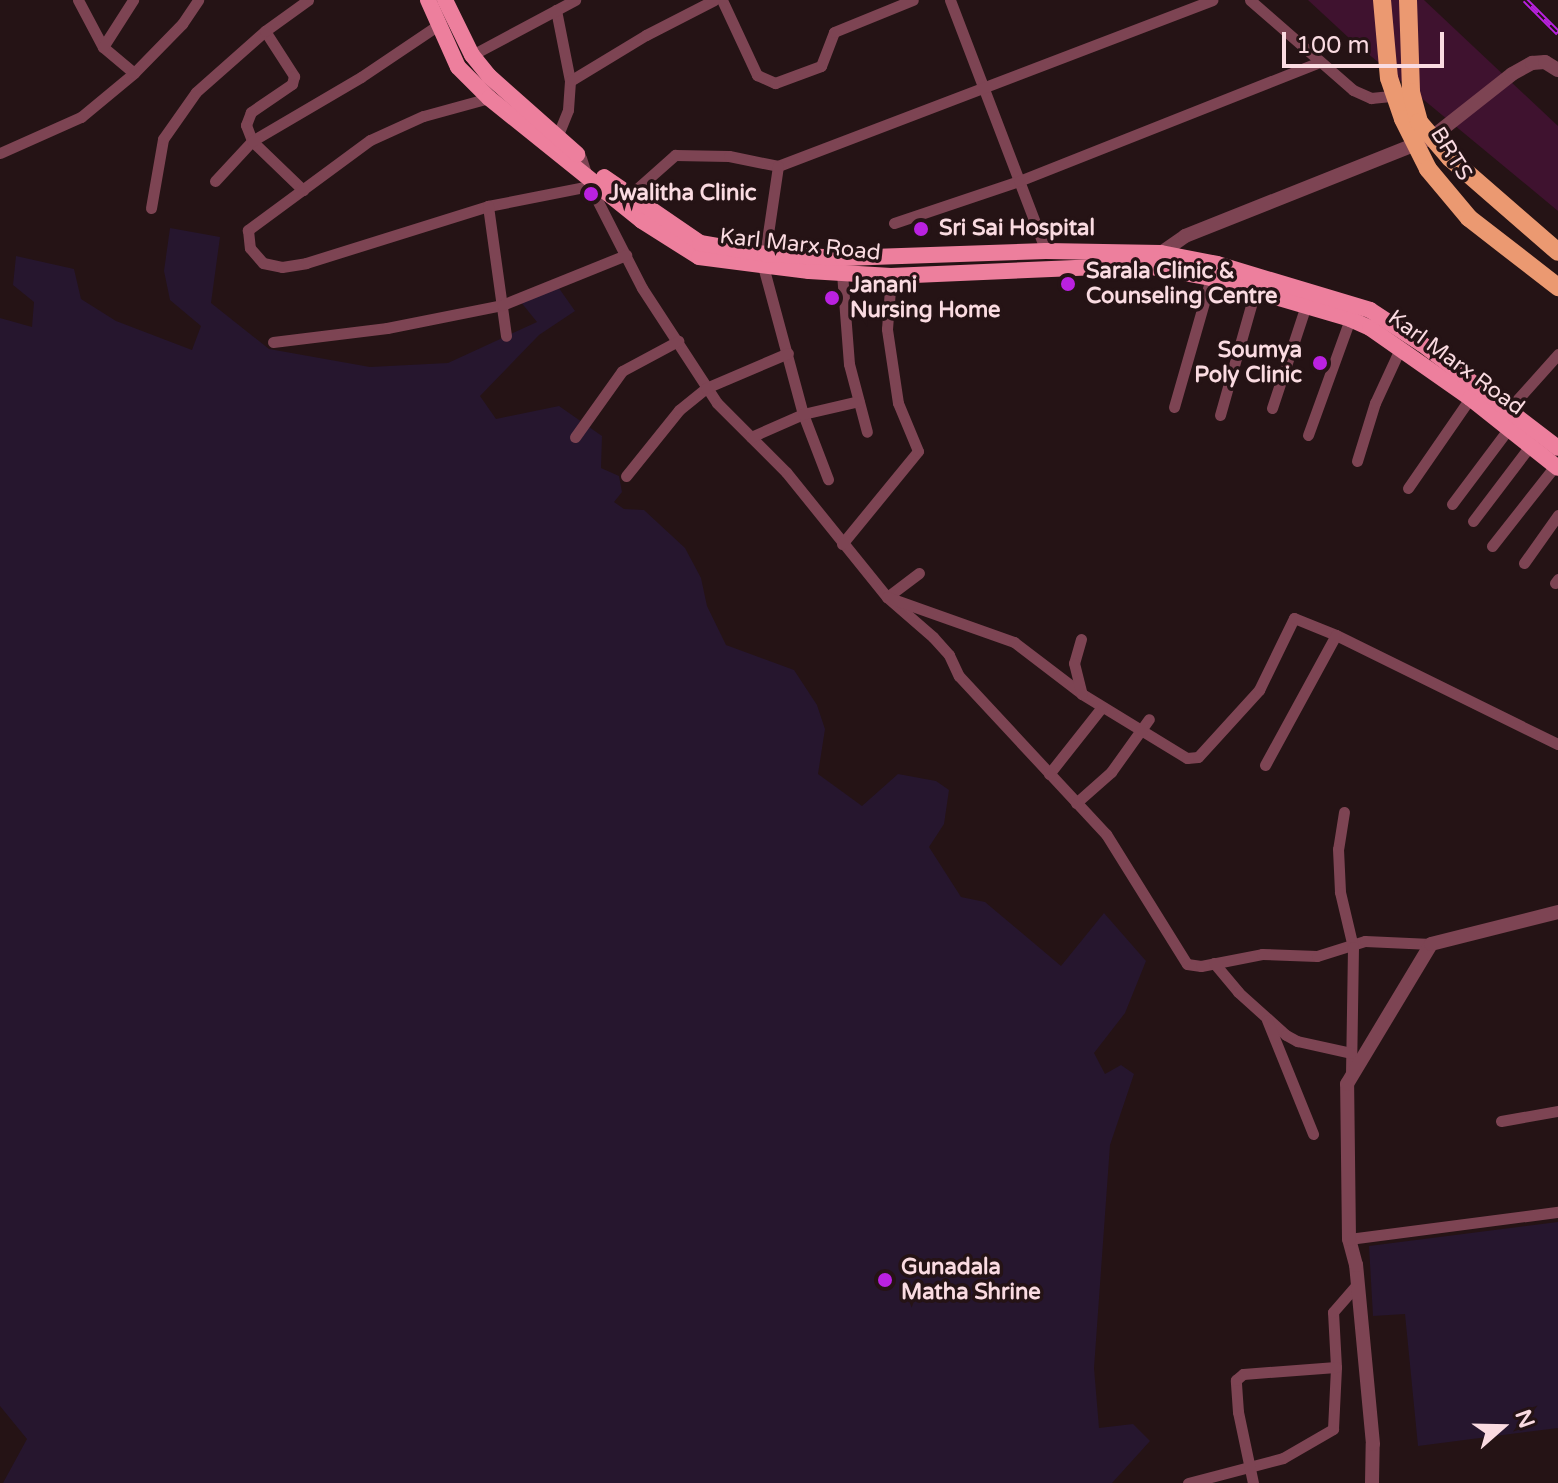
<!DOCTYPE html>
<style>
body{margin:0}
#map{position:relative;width:1558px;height:1483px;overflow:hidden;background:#251315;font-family:"Varela Round",sans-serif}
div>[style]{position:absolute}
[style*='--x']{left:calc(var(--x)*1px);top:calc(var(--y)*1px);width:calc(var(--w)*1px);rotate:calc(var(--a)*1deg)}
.green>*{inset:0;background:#26162e}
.water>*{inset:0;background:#3f122f}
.minor>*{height:11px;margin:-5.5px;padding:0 5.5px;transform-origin:5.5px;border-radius:5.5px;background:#7d4453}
.tertiary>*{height:14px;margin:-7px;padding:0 7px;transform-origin:7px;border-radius:7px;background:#7d4453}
.secondary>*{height:16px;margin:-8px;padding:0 8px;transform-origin:8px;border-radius:8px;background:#ed7f9d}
.primary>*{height:18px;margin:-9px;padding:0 9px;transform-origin:9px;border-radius:9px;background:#eb9971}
.rail>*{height:6px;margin-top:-3px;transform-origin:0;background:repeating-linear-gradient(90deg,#251315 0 9px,#ba21e0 0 18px);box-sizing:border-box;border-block:2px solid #ba21e0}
.dots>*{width:22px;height:22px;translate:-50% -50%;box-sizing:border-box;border:4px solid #251315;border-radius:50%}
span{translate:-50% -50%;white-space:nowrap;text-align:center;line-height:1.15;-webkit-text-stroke:7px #251315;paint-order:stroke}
.street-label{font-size:22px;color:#fadbe1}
.poi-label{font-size:22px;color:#fadbe1;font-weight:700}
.left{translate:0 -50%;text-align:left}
.right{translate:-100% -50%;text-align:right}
.north{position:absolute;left:1462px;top:1387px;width:80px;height:80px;-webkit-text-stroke:6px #251315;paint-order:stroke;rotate:70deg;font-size:22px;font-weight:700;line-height:32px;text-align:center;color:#fadbe1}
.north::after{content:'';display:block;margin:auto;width:28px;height:36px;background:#fadbe1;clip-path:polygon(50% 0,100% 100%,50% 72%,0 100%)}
.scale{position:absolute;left:1282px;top:32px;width:162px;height:36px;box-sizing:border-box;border:4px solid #fadbe1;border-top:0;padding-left:10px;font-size:24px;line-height:28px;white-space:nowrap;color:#fadbe1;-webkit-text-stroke:6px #251315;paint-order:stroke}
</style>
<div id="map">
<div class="green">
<i style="clip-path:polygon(170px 228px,220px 237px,211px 303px,269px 349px,370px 367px,448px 363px,537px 322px,520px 301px,556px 284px,575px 311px,539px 335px,480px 396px,496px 419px,559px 406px,602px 436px,601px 468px,619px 476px,622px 492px,614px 502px,624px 509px,644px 510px,685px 548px,701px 578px,707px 606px,726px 645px,794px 670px,817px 705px,825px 729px,818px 774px,862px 806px,898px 774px,936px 781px,949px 790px,944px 824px,929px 847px,961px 897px,985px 902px,1061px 966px,1104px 913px,1146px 961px,1125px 1013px,1094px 1053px,1105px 1074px,1121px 1065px,1134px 1074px,1110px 1145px,1094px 1368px,1099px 1428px,1133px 1424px,1150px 1441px,1112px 1483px,3px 1483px,27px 1439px,0 1406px,0 318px,32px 327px,34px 302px,13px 285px,16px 256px,74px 269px,81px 299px,116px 321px,192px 350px,201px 326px,170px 300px,164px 271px)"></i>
<i style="clip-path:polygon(1558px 1222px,1558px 1428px,1418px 1446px,1405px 1314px,1373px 1316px,1369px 1246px)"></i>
</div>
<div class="water">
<i style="clip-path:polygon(1308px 0,1424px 0,1558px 126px,1558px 211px,1349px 38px)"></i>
</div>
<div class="minor">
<i style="--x:78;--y:0;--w:53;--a:62"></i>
<i style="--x:103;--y:47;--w:40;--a:40"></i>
<i style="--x:722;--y:0;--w:83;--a:65"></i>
<i style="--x:757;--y:75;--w:20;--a:24"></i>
<i style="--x:775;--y:83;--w:49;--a:-20.3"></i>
<i style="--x:821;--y:66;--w:36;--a:-69"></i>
<i style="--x:834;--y:32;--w:85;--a:-22.1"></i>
<i style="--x:950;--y:0;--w:269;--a:69.1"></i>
<i style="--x:1250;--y:0;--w:137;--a:41.1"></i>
<i style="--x:1353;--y:90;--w:20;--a:24"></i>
<i style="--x:1371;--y:98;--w:27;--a:-6"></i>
<i style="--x:556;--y:10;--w:72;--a:78.8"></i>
<i style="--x:570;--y:81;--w:29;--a:94"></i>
<i style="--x:568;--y:110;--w:29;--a:112"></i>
<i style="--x:265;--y:31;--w:54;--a:57.2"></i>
<i style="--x:294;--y:76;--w:8;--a:104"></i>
<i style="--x:292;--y:84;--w:50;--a:145.7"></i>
<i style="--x:251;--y:112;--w:14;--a:111"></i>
<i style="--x:246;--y:125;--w:17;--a:69"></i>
<i style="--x:252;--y:141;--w:71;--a:43.9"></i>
<i style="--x:103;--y:47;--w:56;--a:-57.4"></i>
<i style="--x:472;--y:55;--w:117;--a:-28.1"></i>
<i style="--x:570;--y:81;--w:89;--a:-31.2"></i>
<i style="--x:646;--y:35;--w:76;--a:-27.2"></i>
<i style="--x:489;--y:98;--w:68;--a:164.7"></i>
<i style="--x:423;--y:116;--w:58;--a:155.6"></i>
<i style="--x:370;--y:140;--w:152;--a:143.6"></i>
<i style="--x:248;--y:230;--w:18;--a:84"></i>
<i style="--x:250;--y:248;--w:20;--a:49"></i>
<i style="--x:263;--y:263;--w:19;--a:12"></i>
<i style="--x:282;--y:267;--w:24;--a:-9"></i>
<i style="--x:306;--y:263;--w:191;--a:-17.4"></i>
<i style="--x:488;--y:206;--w:104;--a:-11.1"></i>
<i style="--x:0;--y:153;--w:89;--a:-24"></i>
<i style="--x:81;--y:117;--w:69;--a:-39.7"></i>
<i style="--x:134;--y:73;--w:69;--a:-45.6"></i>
<i style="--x:182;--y:24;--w:29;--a:-56"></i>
<i style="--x:581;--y:158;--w:29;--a:72"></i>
<i style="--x:590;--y:186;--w:114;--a:63"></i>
<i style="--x:642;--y:288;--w:137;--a:56.9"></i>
<i style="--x:717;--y:403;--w:98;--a:45"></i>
<i style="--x:786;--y:472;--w:161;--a:51.1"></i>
<i style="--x:887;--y:597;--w:61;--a:41"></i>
<i style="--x:933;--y:637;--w:24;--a:48"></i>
<i style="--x:949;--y:655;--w:23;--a:65"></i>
<i style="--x:959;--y:676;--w:216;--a:47.1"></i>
<i style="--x:1106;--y:834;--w:153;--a:58.1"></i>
<i style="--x:1187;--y:964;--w:14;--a:8"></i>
<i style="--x:1201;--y:966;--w:62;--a:-11.1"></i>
<i style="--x:1262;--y:954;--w:55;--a:2.1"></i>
<i style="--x:1317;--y:956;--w:50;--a:-17.4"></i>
<i style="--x:1365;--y:941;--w:66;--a:2.6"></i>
<i style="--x:215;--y:181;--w:54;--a:-47.2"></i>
<i style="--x:252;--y:141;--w:126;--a:-30.4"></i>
<i style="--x:361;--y:77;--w:92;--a:-33.9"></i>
<i style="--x:631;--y:194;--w:59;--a:-41.6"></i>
<i style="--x:675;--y:155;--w:54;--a:1.1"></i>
<i style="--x:729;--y:156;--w:50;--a:11.5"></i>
<i style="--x:778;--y:166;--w:465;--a:-20.9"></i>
<i style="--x:488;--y:206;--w:131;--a:82.1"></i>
<i style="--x:151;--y:208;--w:70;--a:-80.1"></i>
<i style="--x:163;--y:139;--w:57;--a:-54.9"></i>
<i style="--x:196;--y:92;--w:92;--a:-41.5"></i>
<i style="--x:265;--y:31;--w:53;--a:-35.8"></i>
<i style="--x:894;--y:223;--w:132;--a:-18.6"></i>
<i style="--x:1019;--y:181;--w:323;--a:-21.6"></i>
<i style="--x:765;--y:254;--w:89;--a:-81.6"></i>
<i style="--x:763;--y:266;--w:153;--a:74.9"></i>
<i style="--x:803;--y:414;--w:70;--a:69"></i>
<i style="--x:842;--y:273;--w:91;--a:85.6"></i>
<i style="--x:849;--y:364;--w:70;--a:75.2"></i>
<i style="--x:273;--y:342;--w:115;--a:-7"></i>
<i style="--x:387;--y:328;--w:117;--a:-11.3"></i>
<i style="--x:502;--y:305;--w:134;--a:-22"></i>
<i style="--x:1174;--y:407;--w:134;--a:-74"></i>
<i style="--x:1272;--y:408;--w:108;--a:-71.7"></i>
<i style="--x:1508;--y:410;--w:75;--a:-48.2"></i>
<i style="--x:1220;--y:415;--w:129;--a:-74.2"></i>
<i style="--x:1308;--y:435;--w:123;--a:-70.1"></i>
<i style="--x:575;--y:437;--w:81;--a:-54.5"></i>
<i style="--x:622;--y:371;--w:64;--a:-28.2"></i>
<i style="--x:751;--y:437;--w:57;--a:-23.9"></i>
<i style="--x:803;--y:414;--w:57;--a:-13.1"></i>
<i style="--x:1357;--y:461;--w:61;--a:-72.8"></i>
<i style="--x:1375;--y:403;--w:60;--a:-65.2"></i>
<i style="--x:626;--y:476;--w:85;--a:-51.2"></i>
<i style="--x:679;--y:410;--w:35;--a:-39"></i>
<i style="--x:706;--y:388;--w:89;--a:-23.1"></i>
<i style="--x:1408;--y:488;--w:109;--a:-55.4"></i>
<i style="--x:1452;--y:504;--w:95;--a:-53.1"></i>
<i style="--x:1473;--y:521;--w:94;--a:-52.8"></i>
<i style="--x:842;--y:544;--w:120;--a:-50.7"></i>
<i style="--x:918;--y:451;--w:52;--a:-112.6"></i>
<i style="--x:898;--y:403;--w:75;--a:-98.5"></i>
<i style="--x:887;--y:329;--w:53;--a:-85.7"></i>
<i style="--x:1492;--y:546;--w:102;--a:-51.8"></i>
<i style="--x:1524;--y:563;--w:59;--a:-54.7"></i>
<i style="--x:919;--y:573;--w:40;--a:143"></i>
<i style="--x:887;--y:597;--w:135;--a:19.5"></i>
<i style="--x:1014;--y:642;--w:86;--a:37.4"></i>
<i style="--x:1082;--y:694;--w:123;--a:31.4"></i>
<i style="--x:1187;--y:758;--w:11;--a:-5"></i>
<i style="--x:1198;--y:757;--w:91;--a:-47.7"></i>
<i style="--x:1259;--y:690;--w:80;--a:-64.1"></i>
<i style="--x:1294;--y:618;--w:45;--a:22"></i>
<i style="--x:1336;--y:635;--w:247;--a:26.2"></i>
<i style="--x:1555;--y:583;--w:5;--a:-53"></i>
<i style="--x:1081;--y:639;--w:25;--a:106"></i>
<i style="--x:1074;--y:663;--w:32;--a:76"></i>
<i style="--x:1265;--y:765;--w:148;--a:-61.4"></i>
<i style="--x:1049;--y:774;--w:85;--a:-51.7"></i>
<i style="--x:1076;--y:803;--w:47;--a:-41.5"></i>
<i style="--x:1111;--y:772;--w:65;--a:-54.4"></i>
<i style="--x:1344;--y:812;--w:37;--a:99"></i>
<i style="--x:1338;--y:849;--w:43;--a:87.3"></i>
<i style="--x:1340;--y:892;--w:57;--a:76.7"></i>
<i style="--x:1353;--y:947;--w:127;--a:90.9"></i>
<i style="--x:1214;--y:963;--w:38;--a:50"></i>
<i style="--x:1238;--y:992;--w:64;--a:41.9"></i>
<i style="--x:1286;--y:1035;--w:13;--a:29"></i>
<i style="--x:1297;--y:1041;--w:55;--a:12.5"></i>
<i style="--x:1267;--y:1020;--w:123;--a:68"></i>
<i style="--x:1501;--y:1121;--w:58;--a:-10"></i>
<i style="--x:1349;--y:1239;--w:211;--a:-7.4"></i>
<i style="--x:1188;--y:1483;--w:98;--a:-14.7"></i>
<i style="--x:1283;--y:1458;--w:58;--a:-30.1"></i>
<i style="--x:1333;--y:1429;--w:62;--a:-87.2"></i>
<i style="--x:1336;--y:1367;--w:55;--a:-93.1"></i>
<i style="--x:1333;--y:1312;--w:37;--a:-49"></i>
<i style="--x:1253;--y:1483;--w:73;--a:-101.9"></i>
<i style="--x:1238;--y:1412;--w:32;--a:-94"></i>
<i style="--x:1236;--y:1380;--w:9;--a:-41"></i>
<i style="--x:1243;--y:1374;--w:93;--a:-4.3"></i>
</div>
<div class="tertiary">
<i style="--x:1161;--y:253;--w:29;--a:-35"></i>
<i style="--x:1185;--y:236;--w:265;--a:-21.7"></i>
<i style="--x:1431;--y:138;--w:103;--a:-38.3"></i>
<i style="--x:1512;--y:74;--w:23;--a:-29"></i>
<i style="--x:1532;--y:63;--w:13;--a:-4"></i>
<i style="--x:1545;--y:62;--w:15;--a:32"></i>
<i style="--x:1372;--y:1483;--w:39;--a:-89"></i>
<i style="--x:1373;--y:1444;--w:180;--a:-95.4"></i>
<i style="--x:1356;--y:1265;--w:27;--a:-105"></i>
<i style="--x:1349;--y:1239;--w:155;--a:-90.7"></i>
<i style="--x:1347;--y:1084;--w:163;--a:-59"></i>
<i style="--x:1431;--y:944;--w:131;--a:-14.1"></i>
</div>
<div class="secondary">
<i style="--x:428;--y:0;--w:73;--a:65.9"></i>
<i style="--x:458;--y:67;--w:44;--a:45"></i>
<i style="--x:489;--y:98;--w:196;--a:38.8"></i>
<i style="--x:642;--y:221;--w:67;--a:32.3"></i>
<i style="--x:699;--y:257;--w:111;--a:7.3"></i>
<i style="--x:809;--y:271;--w:82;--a:3.5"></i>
<i style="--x:891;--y:276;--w:249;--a:-2.5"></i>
<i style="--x:1140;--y:265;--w:72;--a:10.4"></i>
<i style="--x:1211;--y:278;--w:145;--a:16.4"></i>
<i style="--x:1350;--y:319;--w:22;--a:24"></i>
<i style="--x:1370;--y:328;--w:122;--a:35"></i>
<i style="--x:1470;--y:398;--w:112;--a:38.5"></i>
<i style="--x:445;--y:0;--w:61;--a:63.9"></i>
<i style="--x:472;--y:55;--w:27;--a:51"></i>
<i style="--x:489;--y:76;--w:118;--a:41.6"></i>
<i style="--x:604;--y:177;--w:116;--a:34.5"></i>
<i style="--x:700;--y:243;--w:66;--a:9.6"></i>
<i style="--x:765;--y:254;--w:78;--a:2.9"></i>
<i style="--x:843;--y:258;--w:203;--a:-2"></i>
<i style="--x:1046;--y:251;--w:115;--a:1"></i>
<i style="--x:1161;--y:253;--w:57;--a:11.1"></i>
<i style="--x:1217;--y:264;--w:160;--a:16.7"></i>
<i style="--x:1370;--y:310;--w:62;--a:33.2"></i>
<i style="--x:1422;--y:344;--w:171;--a:37.4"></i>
</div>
<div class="primary">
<i style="--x:1382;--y:0;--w:78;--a:84.9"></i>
<i style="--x:1389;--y:78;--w:43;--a:71.1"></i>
<i style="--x:1403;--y:119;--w:56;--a:63.4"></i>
<i style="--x:1428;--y:169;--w:64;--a:50.1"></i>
<i style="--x:1469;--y:218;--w:113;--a:37.8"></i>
<i style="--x:1408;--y:0;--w:92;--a:88.1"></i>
<i style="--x:1411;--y:92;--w:31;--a:75"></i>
<i style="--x:1419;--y:122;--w:48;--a:49.3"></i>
<i style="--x:1450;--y:158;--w:143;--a:41"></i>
</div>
<div class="rail">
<i style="--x:1525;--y:0;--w:47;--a:45"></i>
</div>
<div class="dots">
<i style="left:591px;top:194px;background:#ba21e0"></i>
<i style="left:921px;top:229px;background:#ba21e0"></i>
<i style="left:1068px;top:284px;background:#ba21e0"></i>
<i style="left:832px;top:298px;background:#ba21e0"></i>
<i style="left:1320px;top:363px;background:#ba21e0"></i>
<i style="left:885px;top:1280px;background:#ba21e0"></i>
</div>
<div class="street-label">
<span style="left:1451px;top:154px;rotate:58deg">BRTS</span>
<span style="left:800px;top:245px;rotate:6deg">Karl Marx Road</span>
<span style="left:1456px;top:363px;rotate:36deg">Karl Marx Road</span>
</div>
<div class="poi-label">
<span class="left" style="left:609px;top:194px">Jwalitha Clinic</span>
<span class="left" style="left:939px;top:229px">Sri Sai Hospital</span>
<span class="left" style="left:1086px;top:284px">Sarala Clinic &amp;<br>Counseling Centre</span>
<span class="left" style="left:850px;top:298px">Janani<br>Nursing Home</span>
<span class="right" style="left:1302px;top:363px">Soumya<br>Poly Clinic</span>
<span class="left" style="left:901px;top:1280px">Gunadala<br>Matha Shrine</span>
</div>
<div class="north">N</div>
<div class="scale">100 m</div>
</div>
